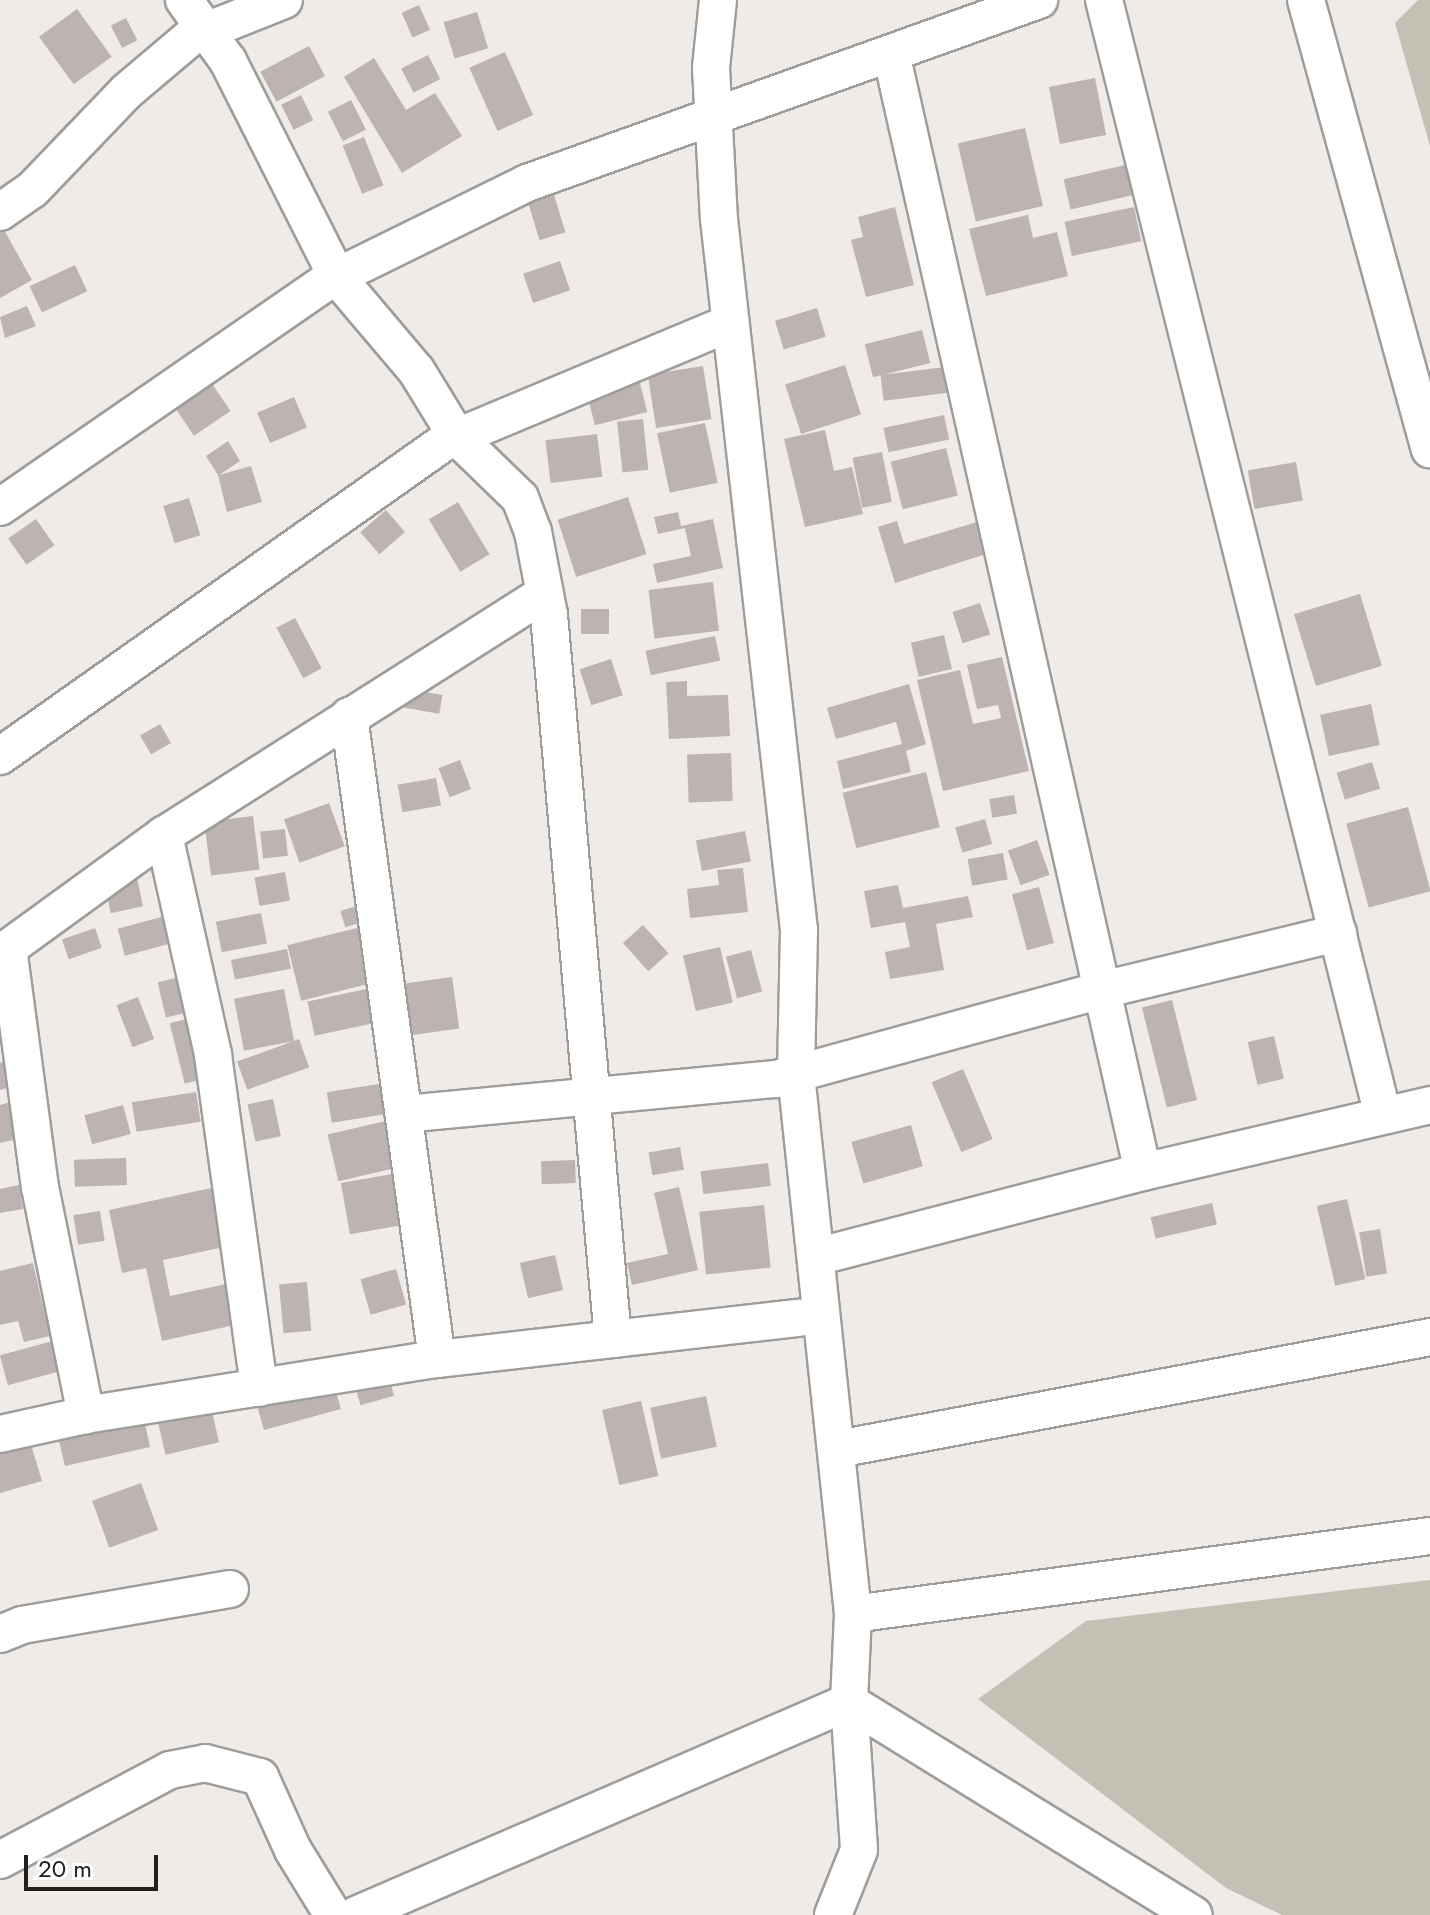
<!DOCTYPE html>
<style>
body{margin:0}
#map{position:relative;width:1430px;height:1915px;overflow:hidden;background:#f0ebe7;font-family:Jost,sans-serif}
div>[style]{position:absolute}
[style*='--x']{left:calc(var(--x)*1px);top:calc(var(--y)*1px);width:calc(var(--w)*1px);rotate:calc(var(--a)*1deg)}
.construction>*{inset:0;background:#c4c0b3}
.building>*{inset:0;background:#bdb3b0;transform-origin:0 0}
.roads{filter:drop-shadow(2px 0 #9d9d9d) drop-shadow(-2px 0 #9d9d9d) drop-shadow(0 2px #9d9d9d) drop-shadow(0 -2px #9d9d9d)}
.minor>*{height:36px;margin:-18px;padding:0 18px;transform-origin:18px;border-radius:18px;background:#fff}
span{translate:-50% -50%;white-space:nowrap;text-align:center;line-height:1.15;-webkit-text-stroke:7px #fff;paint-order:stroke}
.scale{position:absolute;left:24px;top:1855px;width:134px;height:36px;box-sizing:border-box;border:4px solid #202020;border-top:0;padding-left:10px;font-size:24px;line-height:28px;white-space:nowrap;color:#202020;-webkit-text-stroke:6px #fff;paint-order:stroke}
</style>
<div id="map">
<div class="construction">
<i style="clip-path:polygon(1418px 0,1430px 0,1430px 146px,1395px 23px)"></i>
<i style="clip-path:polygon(1430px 1580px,1430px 1915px,1282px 1915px,1226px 1888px,978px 1699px,1086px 1621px)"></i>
</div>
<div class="building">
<i style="left:419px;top:5px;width:27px;height:19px;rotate:66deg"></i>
<i style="left:77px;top:9px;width:59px;height:47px;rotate:54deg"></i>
<i style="left:477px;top:12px;width:38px;height:35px;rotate:73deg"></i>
<i style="left:126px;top:18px;width:25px;height:17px;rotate:63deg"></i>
<i style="left:309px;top:46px;width:34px;height:55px;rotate:62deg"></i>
<i style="left:505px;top:52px;width:69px;height:39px;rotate:66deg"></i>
<i style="left:428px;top:55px;width:27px;height:30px;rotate:63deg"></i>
<i style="clip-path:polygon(374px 58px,406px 110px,435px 93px,462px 136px,402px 173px,344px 77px)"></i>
<i style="left:1095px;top:78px;width:58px;height:47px;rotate:79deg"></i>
<i style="left:301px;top:95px;width:28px;height:22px;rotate:64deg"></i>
<i style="left:351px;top:100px;width:33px;height:26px;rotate:63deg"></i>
<i style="left:1025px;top:128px;width:80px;height:69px;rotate:77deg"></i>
<i style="left:364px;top:137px;width:52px;height:23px;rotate:68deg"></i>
<i style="left:1125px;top:165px;width:31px;height:63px;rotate:77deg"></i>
<i style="left:554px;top:195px;width:39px;height:27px;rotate:73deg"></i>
<i style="clip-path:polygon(895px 207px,914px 285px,866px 297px,851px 240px,863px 237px,858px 217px)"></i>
<i style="left:1134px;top:207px;width:35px;height:71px;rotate:78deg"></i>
<i style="clip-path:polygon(1028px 215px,1033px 238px,1057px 232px,1068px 276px,986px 296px,969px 229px)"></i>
<i style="clip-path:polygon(4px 230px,32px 280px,0 298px,0 232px)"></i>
<i style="left:560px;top:261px;width:31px;height:39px;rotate:71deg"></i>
<i style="left:75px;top:265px;width:29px;height:50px;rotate:65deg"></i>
<i style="clip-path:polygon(27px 306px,36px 326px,5px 338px,0 317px)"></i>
<i style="left:817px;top:308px;width:30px;height:44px;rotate:73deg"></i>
<i style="left:922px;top:330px;width:34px;height:59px;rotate:76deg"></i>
<i style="left:198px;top:363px;width:58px;height:44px;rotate:56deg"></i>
<i style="left:845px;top:365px;width:52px;height:63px;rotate:72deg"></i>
<i style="left:703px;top:366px;width:54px;height:56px;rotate:81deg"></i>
<i style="left:945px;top:367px;width:26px;height:65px;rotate:83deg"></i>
<i style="left:640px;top:383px;width:30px;height:54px;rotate:76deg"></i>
<i style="left:294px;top:397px;width:33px;height:40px;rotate:67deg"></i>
<i style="left:944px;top:415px;width:25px;height:62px;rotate:78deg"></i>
<i style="left:643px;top:419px;width:51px;height:26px;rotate:84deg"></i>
<i style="left:705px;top:423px;width:61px;height:49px;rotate:78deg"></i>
<i style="clip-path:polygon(825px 430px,834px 471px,852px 467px,863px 514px,805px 527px,784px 439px)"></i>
<i style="left:597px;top:434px;width:43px;height:52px;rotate:83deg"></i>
<i style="clip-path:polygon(228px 441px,240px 461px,219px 475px,251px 466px,262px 502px,227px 512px,218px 475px,206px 456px)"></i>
<i style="left:946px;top:448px;width:49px;height:57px;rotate:76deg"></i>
<i style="left:882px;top:452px;width:51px;height:30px;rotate:79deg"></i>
<i style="left:1296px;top:462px;width:39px;height:49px;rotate:80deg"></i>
<i style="left:628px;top:497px;width:60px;height:74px;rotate:72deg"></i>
<i style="left:189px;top:498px;width:39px;height:27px;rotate:73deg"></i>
<i style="left:458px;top:502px;width:61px;height:34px;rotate:59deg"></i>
<i style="left:386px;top:510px;width:29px;height:34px;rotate:49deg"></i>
<i style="clip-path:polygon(678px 512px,681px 526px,713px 519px,723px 568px,657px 583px,653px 564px,691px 556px,685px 528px,658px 534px,654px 517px)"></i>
<i style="left:36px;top:519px;width:32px;height:34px;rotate:55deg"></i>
<i style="clip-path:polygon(897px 521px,904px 544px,977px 522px,986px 554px,895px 583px,878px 527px)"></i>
<i style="left:713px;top:582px;width:49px;height:65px;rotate:83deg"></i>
<i style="left:1360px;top:594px;width:75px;height:69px;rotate:73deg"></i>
<i style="left:980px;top:603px;width:33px;height:29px;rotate:72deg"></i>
<i style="left:581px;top:609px;width:28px;height:25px"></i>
<i style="left:295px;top:618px;width:57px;height:21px;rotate:62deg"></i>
<i style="left:944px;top:635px;width:35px;height:34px;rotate:77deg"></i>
<i style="left:715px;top:636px;width:25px;height:71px;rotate:78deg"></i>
<i style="clip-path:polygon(1002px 657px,1029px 771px,943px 791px,917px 680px,960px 670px,973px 724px,1001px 718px,998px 705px,977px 709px,967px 665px)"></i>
<i style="left:611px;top:659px;width:38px;height:33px;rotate:72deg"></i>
<i style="clip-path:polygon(687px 681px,687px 696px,728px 695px,730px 736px,669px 739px,666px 682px)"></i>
<i style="clip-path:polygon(909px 684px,926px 744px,906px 751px,911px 772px,843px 789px,837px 761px,902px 744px,896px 722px,836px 739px,827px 708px)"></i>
<i style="left:408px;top:689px;width:35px;height:19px;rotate:10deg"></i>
<i style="left:1371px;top:704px;width:42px;height:52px;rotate:78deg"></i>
<i style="left:160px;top:724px;width:22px;height:23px;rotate:60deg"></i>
<i style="left:731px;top:753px;width:48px;height:44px;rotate:88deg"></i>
<i style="left:460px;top:760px;width:31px;height:23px;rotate:69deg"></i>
<i style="left:1372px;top:762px;width:28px;height:37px;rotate:73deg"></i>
<i style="left:926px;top:772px;width:57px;height:86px;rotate:76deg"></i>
<i style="left:436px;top:778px;width:28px;height:39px;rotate:80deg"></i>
<i style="left:1014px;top:795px;width:19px;height:25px;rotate:81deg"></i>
<i style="left:329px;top:803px;width:46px;height:48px;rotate:70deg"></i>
<i style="left:1408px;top:807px;width:87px;height:64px;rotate:75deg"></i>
<i style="left:253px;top:816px;width:54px;height:49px;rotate:83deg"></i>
<i style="left:985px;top:819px;width:26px;height:31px;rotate:74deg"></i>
<i style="left:285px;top:829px;width:27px;height:25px;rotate:84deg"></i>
<i style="left:745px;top:831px;width:31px;height:50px;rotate:79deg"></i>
<i style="left:1037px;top:840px;width:37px;height:31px;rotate:70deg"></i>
<i style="left:1003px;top:853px;width:27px;height:36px;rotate:80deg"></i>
<i style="clip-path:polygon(743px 868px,748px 912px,690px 918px,687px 889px,719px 885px,717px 870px)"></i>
<i style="left:285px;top:872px;width:29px;height:31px;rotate:80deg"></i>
<i style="left:137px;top:878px;width:29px;height:33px;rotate:78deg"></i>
<i style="clip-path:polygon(898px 885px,903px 908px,968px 896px,973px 917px,936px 924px,944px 970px,890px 979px,885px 952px,910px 947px,905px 922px,871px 928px,864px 891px)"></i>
<i style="left:1039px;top:887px;width:58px;height:28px;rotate:75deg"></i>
<i style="left:370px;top:902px;width:17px;height:31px;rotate:73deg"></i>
<i style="left:261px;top:913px;width:31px;height:46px;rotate:79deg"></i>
<i style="left:165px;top:916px;width:28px;height:49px;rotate:75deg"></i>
<i style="left:643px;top:925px;width:38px;height:27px;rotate:48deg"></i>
<i style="left:365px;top:926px;width:57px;height:80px;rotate:76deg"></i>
<i style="left:95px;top:928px;width:21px;height:35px;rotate:71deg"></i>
<i style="left:720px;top:947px;width:57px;height:38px;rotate:77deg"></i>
<i style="left:287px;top:949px;width:20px;height:57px;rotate:79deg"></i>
<i style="left:751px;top:950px;width:43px;height:26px;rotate:75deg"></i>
<i style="left:185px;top:976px;width:36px;height:28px;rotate:77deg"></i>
<i style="left:452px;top:977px;width:52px;height:49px;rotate:82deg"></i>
<i style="left:371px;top:988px;width:35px;height:65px;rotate:78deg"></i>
<i style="left:284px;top:989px;width:53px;height:51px;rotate:79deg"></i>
<i style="left:138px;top:997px;width:45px;height:23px;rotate:69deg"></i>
<i style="left:1172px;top:1000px;width:103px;height:31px;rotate:76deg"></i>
<i style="left:191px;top:1018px;width:62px;height:22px;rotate:76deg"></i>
<i style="left:1274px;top:1036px;width:44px;height:27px;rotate:77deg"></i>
<i style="left:299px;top:1039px;width:30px;height:66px;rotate:70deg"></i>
<i style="clip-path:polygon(6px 1061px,14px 1086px,0 1090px,0 1063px)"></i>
<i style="left:963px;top:1069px;width:76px;height:34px;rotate:67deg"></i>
<i style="left:391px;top:1082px;width:31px;height:65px;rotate:81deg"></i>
<i style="left:196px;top:1092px;width:30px;height:65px;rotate:81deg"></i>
<i style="left:273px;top:1099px;width:38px;height:26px;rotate:78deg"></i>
<i style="clip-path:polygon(14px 1101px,22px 1138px,0 1143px,0 1105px)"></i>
<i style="left:123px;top:1105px;width:30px;height:40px;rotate:75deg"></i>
<i style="left:390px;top:1120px;width:48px;height:64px;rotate:77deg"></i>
<i style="left:911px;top:1125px;width:43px;height:62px;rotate:74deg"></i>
<i style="left:680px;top:1147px;width:23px;height:32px;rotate:80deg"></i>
<i style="left:126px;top:1158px;width:27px;height:52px;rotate:88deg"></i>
<i style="left:575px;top:1160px;width:23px;height:34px;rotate:88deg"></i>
<i style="left:768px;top:1163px;width:23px;height:68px;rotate:83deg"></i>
<i style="left:398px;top:1173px;width:52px;height:58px;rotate:80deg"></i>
<i style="clip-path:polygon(19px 1185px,23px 1209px,0 1213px,0 1189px)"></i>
<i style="clip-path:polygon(216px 1187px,229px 1246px,163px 1260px,170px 1296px,231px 1283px,239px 1324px,162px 1341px,146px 1268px,122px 1273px,109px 1210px)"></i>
<i style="clip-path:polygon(679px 1187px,698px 1270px,632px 1285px,627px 1263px,668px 1254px,654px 1193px)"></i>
<i style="left:1347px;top:1199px;width:82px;height:31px;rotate:77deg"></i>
<i style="left:1212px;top:1203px;width:22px;height:63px;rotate:77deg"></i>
<i style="left:764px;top:1205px;width:63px;height:65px;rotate:84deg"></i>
<i style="left:100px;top:1211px;width:30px;height:27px;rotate:81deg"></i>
<i style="left:1380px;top:1229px;width:45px;height:21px;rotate:81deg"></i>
<i style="left:555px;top:1255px;width:36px;height:36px;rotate:77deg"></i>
<i style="clip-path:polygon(33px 1263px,50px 1336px,24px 1342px,18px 1321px,0 1325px,0 1271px)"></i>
<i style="left:396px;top:1269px;width:37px;height:37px;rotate:74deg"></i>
<i style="left:307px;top:1282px;width:49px;height:28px;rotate:85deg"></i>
<i style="left:53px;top:1341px;width:31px;height:55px;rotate:75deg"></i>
<i style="left:385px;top:1364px;width:33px;height:35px;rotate:74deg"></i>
<i style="clip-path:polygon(331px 1375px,341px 1409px,264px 1430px,250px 1381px)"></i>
<i style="left:204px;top:1377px;width:67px;height:55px;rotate:77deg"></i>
<i style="left:706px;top:1396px;width:52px;height:57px;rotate:78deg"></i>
<i style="left:641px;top:1401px;width:77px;height:40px;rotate:77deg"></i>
<i style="clip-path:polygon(111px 1403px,117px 1429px,145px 1423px,150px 1447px,65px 1466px,53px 1416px)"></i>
<i style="clip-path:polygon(22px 1415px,42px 1481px,0 1493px,0 1421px)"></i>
<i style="left:141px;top:1483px;width:50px;height:52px;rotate:70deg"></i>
</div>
<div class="roads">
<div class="minor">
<i style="--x:184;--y:0;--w:75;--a:54.2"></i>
<i style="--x:228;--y:61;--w:242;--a:63.2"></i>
<i style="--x:337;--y:277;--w:122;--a:49.7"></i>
<i style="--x:416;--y:370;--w:79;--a:58.5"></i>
<i style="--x:457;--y:437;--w:88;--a:44.1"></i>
<i style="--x:520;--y:498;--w:36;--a:69"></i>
<i style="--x:533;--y:532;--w:85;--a:79.1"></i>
<i style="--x:549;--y:615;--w:727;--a:84.95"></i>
<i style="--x:718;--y:0;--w:68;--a:95.9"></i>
<i style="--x:711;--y:68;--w:151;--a:87"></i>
<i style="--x:719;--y:219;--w:715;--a:83.58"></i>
<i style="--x:799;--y:930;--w:144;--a:91.2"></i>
<i style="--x:796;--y:1074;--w:543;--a:83.97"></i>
<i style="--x:853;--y:1614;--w:88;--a:92.6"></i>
<i style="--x:849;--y:1702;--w:148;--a:86.1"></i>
<i style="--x:859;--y:1850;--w:70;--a:111.8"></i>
<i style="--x:1104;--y:0;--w:1150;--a:75.96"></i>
<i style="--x:1306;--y:0;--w:466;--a:74.6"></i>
<i style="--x:891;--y:53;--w:1147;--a:77.31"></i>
<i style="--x:0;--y:212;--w:39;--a:-35"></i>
<i style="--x:32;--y:190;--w:137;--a:-46.2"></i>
<i style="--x:127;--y:91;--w:84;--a:-40.2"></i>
<i style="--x:191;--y:37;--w:100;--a:-21.7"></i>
<i style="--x:0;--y:507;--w:396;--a:-34.6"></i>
<i style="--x:326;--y:282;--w:224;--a:-26.2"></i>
<i style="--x:527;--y:183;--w:544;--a:-19.67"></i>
<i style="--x:349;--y:716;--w:649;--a:82.21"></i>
<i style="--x:0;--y:756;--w:542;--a:-35.24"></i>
<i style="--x:443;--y:443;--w:296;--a:-22.7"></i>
<i style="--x:164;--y:835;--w:225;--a:77.4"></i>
<i style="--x:213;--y:1055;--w:336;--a:82.1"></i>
<i style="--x:8;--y:948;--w:241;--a:82.4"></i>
<i style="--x:40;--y:1187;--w:233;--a:78.6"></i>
<i style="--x:0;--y:954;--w:203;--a:-36"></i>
<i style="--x:164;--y:835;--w:451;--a:-32.4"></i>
<i style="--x:405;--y:1114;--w:373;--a:-5.4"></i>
<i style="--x:776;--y:1079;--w:338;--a:-15.3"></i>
<i style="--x:1102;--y:990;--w:243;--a:-13.6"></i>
<i style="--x:816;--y:1257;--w:338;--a:-14.6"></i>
<i style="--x:1143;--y:1172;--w:295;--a:-13.1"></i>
<i style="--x:0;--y:1434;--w:88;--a:-12.5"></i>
<i style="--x:86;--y:1415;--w:355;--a:-9.1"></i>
<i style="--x:437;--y:1359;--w:364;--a:-6.5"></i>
<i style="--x:838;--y:1449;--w:603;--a:-10.71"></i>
<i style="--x:853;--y:1614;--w:582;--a:-7.7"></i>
<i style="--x:0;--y:1634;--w:24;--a:-22"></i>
<i style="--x:22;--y:1625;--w:211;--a:-9.8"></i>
<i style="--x:0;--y:1860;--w:192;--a:-27.9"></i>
<i style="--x:170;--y:1770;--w:36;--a:-11"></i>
<i style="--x:205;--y:1763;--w:57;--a:14.3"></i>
<i style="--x:260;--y:1777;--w:80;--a:65.7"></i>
<i style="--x:293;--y:1850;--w:76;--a:58.4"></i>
<i style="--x:356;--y:1915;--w:537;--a:-23.37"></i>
<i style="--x:849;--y:1702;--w:405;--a:31.7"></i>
</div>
</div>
<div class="scale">20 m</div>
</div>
